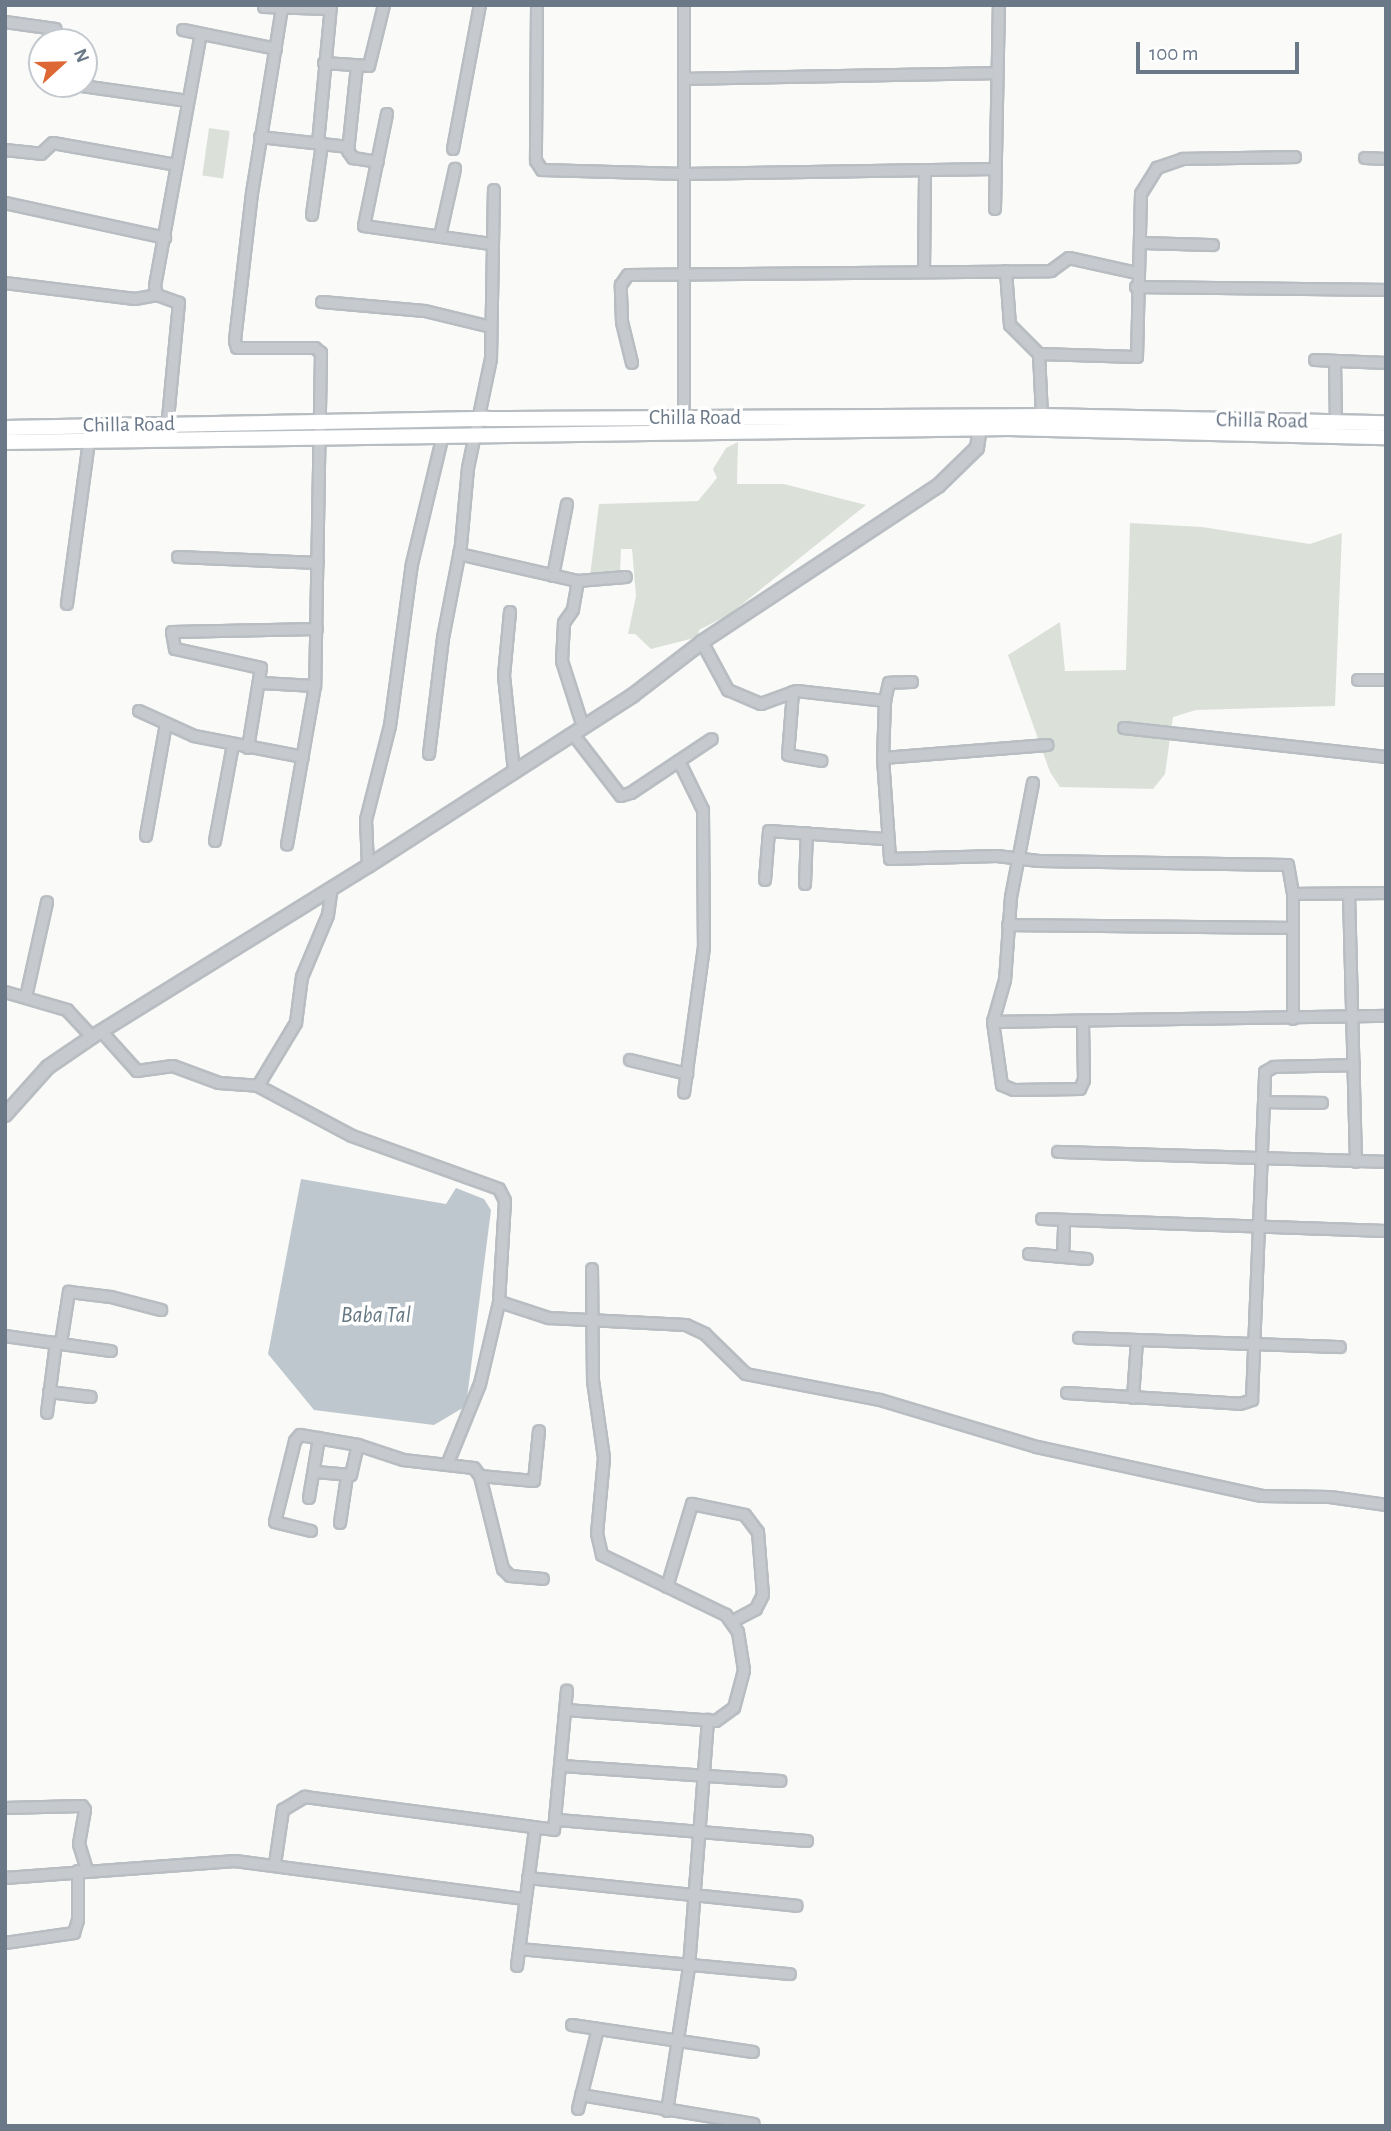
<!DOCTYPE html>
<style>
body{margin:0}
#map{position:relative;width:1391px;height:2131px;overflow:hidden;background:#fafaf8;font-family:"Alegreya Sans",sans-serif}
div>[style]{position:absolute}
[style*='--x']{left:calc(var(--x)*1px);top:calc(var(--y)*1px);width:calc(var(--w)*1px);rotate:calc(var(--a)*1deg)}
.green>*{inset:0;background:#dbe1d9;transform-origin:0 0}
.water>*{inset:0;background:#bec7cd}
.roads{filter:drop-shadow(2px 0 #b8bdc2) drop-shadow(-2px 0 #b8bdc2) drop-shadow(0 2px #b8bdc2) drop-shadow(0 -2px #b8bdc2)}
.minor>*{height:10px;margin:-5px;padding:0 5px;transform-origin:5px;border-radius:5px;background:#c6c9cd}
.tertiary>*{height:12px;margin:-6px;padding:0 6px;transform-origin:6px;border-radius:6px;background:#c6c9cd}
.secondary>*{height:14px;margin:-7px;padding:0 7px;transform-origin:7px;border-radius:7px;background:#fff}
span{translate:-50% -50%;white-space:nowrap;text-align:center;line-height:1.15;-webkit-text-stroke:7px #fff;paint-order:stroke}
.street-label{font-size:21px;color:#6a7888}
.water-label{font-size:23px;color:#667882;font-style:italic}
.frame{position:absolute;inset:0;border:7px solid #6a7888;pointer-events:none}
.north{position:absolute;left:28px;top:28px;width:70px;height:70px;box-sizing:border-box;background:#fff;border:2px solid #c3c9cf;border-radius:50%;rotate:68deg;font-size:19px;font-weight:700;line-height:28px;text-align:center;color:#6a7888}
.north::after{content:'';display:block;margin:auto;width:24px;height:32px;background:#dd6835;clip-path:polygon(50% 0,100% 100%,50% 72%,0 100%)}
.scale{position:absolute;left:1136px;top:42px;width:163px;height:32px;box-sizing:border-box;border:4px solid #6a7888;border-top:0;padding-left:9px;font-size:21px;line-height:24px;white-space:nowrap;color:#6a7888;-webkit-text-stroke:5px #fff;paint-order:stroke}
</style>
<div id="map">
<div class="green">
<i style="left:209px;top:128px;width:21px;height:48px;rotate:8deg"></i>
<i style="clip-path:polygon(738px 442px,737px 484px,784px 484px,866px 505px,730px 614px,699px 630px,698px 637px,651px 649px,635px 634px,628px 634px,636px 596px,632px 549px,621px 549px,620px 574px,590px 576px,599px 504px,698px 501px,717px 478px,713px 469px,726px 448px)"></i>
<i style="clip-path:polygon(1130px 523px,1202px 527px,1310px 544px,1342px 533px,1335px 706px,1196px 710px,1173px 717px,1165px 774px,1153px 789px,1060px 787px,1050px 772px,1008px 655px,1060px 622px,1065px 671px,1126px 670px)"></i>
</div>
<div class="water">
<i style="clip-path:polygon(301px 1179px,446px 1204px,456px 1188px,484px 1199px,491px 1210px,466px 1406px,434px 1425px,314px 1410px,268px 1354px)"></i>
</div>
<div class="roads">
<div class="minor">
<i style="--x:537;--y:5;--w:156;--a:90.4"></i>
<i style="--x:536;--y:161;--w:11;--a:56"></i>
<i style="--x:542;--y:170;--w:142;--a:1.6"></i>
<i style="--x:684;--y:174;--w:311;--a:-0.9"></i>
<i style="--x:684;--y:5;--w:427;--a:90"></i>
<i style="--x:264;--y:7;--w:66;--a:1.7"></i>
<i style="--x:282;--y:8;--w:187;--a:99.2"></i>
<i style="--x:252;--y:193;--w:149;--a:96.6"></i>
<i style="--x:235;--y:341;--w:7;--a:74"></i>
<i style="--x:237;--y:348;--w:78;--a:0"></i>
<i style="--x:315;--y:348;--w:8;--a:40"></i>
<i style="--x:321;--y:353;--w:333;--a:91"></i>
<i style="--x:315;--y:686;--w:161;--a:100"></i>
<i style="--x:5;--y:22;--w:51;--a:7.8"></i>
<i style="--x:183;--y:30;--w:95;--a:11.5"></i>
<i style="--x:324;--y:63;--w:45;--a:3.8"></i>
<i style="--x:369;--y:66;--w:63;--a:-76.2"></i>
<i style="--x:357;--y:66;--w:85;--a:96"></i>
<i style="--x:348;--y:151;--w:9;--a:54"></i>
<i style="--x:353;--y:158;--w:25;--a:9"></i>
<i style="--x:684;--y:79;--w:313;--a:-1.1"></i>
<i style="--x:68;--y:84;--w:121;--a:8.1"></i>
<i style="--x:387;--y:114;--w:114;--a:101.6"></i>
<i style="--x:364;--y:226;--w:128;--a:8.1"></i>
<i style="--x:260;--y:137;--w:89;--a:6.5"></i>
<i style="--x:318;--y:143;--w:139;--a:-84.6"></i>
<i style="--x:453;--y:149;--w:147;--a:-79.4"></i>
<i style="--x:5;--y:150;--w:36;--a:6"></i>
<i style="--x:41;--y:154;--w:16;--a:-43"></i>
<i style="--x:53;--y:143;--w:126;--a:10.1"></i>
<i style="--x:1365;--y:158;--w:21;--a:3"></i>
<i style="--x:5;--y:203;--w:164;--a:12.3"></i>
<i style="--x:995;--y:209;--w:204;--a:-88.9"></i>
<i style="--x:312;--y:215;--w:72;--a:-82"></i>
<i style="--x:440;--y:236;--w:69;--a:-77.4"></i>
<i style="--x:1140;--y:243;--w:73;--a:1.6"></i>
<i style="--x:924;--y:271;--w:101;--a:-89.4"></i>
<i style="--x:1006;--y:271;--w:54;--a:85.8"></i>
<i style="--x:1010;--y:325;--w:41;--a:45"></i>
<i style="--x:1039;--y:354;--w:62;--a:87.2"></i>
<i style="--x:5;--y:283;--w:131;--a:7"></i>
<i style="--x:135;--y:299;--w:22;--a:-10"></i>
<i style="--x:1136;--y:287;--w:250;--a:0.7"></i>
<i style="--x:322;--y:302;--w:103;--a:5"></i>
<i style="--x:425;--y:311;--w:68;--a:13.6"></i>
<i style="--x:1039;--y:354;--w:98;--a:1.8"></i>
<i style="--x:1137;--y:357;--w:163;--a:-88.6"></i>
<i style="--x:1141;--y:194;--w:31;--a:-58"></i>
<i style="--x:1157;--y:168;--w:28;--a:-19"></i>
<i style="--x:1183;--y:159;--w:112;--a:-1"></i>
<i style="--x:1315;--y:360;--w:71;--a:2.4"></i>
<i style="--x:1335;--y:361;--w:61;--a:89.1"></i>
<i style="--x:632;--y:363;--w:42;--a:-103.7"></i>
<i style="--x:622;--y:322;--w:37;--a:-92"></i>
<i style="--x:621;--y:285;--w:12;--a:-55"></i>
<i style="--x:628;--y:275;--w:423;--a:-0.5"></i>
<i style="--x:1051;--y:271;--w:22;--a:-36"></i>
<i style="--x:1069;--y:258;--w:70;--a:12.4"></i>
<i style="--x:166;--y:440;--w:138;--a:-84.6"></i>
<i style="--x:179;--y:303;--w:23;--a:-160"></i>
<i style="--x:157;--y:295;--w:9;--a:-103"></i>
<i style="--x:155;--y:286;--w:256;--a:-79.7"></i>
<i style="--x:459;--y:554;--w:122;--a:12.8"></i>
<i style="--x:578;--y:581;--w:48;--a:-4.8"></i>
<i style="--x:178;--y:557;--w:140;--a:2.5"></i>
<i style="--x:553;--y:576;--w:73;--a:-79"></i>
<i style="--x:578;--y:581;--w:29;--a:100"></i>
<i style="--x:573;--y:610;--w:16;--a:125"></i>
<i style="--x:564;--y:623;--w:38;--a:93"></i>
<i style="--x:562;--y:661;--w:69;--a:72.3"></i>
<i style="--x:67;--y:604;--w:164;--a:-82.3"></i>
<i style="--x:510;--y:612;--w:64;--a:95.4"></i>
<i style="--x:504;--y:676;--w:96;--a:84"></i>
<i style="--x:702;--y:642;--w:55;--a:61.6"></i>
<i style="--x:728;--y:690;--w:36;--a:23"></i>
<i style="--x:761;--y:704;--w:38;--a:-20"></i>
<i style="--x:797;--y:691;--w:89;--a:6.5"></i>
<i style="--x:1358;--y:680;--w:28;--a:0"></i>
<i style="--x:912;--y:682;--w:23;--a:178"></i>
<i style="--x:889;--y:683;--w:18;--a:103"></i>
<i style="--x:885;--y:701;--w:57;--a:92"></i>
<i style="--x:883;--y:758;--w:101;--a:86"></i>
<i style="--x:890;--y:859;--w:107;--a:-1.6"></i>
<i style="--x:997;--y:856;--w:42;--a:6.8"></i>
<i style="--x:1039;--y:861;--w:249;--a:0.9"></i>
<i style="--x:1288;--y:865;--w:29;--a:80"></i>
<i style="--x:1293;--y:894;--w:125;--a:90"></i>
<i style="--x:261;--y:683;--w:54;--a:3.2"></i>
<i style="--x:793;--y:692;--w:63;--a:94.5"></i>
<i style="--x:788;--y:755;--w:34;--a:10"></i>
<i style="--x:139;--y:711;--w:60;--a:24.4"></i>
<i style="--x:194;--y:736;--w:111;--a:10.9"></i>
<i style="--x:1124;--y:728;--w:264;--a:6.3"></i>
<i style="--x:573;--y:734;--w:78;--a:52.3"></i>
<i style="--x:621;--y:796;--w:10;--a:-17"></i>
<i style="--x:631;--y:793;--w:97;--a:-33.7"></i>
<i style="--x:248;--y:748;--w:81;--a:-80.8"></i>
<i style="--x:261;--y:668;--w:88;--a:-167.5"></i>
<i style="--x:175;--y:649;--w:17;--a:-100"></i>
<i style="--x:172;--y:632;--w:145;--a:-1.2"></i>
<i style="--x:429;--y:754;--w:117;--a:-83.1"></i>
<i style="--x:443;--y:638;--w:95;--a:-79"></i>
<i style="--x:461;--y:545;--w:77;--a:-84.8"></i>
<i style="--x:468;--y:468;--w:111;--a:-78.1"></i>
<i style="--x:491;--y:359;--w:169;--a:-89"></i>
<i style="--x:883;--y:758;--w:165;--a:-4.5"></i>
<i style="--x:679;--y:761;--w:55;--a:63.9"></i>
<i style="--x:703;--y:810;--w:137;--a:89.6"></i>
<i style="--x:704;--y:947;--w:147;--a:97.8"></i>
<i style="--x:1033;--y:783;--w:116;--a:100.9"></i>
<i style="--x:1011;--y:897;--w:83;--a:94.1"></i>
<i style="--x:1005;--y:980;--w:44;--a:105.9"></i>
<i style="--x:993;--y:1022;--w:64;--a:81.9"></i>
<i style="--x:1002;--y:1085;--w:13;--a:23"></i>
<i style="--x:1014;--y:1090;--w:66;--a:-0.9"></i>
<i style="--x:1080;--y:1089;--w:10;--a:-66"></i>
<i style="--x:1084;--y:1080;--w:59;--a:-91"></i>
<i style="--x:146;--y:836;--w:114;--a:-79.9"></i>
<i style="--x:215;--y:841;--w:98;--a:-79.4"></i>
<i style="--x:368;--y:866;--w:46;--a:-92.5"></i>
<i style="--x:366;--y:820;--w:97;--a:-75.7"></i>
<i style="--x:390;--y:726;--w:163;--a:-82.3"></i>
<i style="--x:412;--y:564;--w:133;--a:-76.5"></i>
<i style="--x:765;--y:880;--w:49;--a:-85.3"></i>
<i style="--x:769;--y:831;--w:116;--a:3.9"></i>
<i style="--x:805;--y:884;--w:51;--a:-87.8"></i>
<i style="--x:1293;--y:894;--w:93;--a:-0.6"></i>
<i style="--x:1349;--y:894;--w:268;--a:88.5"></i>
<i style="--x:1008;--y:925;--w:285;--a:0.6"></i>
<i style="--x:5;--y:992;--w:65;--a:16.2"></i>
<i style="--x:67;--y:1010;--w:37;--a:47"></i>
<i style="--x:26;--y:997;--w:97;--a:-77.5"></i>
<i style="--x:993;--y:1022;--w:393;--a:-0.9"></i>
<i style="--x:101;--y:1031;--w:54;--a:48"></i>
<i style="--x:137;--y:1071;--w:36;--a:-8"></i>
<i style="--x:173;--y:1066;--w:49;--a:20.3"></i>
<i style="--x:219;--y:1083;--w:39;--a:4"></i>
<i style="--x:258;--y:1086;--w:106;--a:28"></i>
<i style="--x:352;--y:1136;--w:156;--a:19.8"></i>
<i style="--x:499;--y:1189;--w:13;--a:63"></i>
<i style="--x:505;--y:1201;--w:102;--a:93.4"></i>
<i style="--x:499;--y:1303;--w:83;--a:103.2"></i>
<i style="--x:480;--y:1384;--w:85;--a:112.1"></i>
<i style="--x:630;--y:1060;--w:59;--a:13.8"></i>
<i style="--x:258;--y:1086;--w:74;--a:-58.9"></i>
<i style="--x:296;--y:1023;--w:46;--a:-82.6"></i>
<i style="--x:302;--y:977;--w:67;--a:-67.2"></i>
<i style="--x:328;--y:915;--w:27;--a:-82"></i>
<i style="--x:1264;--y:1102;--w:58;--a:1"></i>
<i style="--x:1058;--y:1152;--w:328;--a:1.7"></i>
<i style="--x:1042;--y:1219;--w:344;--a:2"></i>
<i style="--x:1029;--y:1254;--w:58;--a:4.9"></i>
<i style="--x:1063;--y:1257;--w:37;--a:-88"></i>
<i style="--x:500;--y:1302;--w:52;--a:18.1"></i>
<i style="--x:549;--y:1318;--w:137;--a:2.9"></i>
<i style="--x:686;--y:1325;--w:21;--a:25"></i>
<i style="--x:705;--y:1334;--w:57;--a:44.3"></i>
<i style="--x:746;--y:1374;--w:136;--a:11"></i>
<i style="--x:880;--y:1400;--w:164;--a:16.7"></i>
<i style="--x:1037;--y:1447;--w:230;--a:12.3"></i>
<i style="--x:1262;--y:1496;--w:68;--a:0.8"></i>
<i style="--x:1330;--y:1497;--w:57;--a:8.1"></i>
<i style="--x:5;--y:1336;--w:107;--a:8.1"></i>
<i style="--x:1079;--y:1338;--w:261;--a:2"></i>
<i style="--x:61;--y:1343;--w:52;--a:-81.1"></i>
<i style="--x:69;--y:1292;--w:42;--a:6.8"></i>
<i style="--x:111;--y:1297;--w:52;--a:14.6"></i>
<i style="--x:49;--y:1392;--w:42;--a:6.8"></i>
<i style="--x:1067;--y:1393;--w:173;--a:3.6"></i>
<i style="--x:1240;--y:1404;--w:13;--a:-18"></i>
<i style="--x:1252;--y:1400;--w:328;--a:-87.7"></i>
<i style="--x:1265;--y:1072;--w:10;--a:-29"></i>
<i style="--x:1274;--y:1067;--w:80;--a:-1.4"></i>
<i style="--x:1133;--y:1398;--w:57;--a:-86"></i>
<i style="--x:47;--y:1413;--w:71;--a:-82.7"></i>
<i style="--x:316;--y:1472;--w:35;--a:5"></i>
<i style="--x:351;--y:1475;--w:31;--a:-77"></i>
<i style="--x:480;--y:1476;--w:54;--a:5.3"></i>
<i style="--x:534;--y:1481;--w:50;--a:-84.3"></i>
<i style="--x:309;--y:1498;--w:61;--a:-80.5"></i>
<i style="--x:340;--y:1523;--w:48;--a:-81.5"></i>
<i style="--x:311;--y:1531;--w:37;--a:-166"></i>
<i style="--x:275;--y:1522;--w:83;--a:-76.1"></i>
<i style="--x:295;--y:1441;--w:8;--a:-50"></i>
<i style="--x:300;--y:1435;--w:59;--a:9.8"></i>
<i style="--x:358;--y:1445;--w:47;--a:18.4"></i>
<i style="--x:403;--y:1460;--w:71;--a:6.4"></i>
<i style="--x:474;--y:1468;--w:10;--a:53"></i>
<i style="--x:480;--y:1476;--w:96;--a:76.1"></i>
<i style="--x:503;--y:1569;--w:10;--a:45"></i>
<i style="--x:510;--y:1576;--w:33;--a:5"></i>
<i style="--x:667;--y:1587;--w:87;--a:-73.2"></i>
<i style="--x:692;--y:1504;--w:54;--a:11.7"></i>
<i style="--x:745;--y:1515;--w:21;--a:53"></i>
<i style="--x:758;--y:1532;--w:63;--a:85.5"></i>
<i style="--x:763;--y:1595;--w:16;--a:117"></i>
<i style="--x:756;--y:1609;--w:26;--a:152"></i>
<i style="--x:566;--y:1710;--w:150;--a:4.2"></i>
<i style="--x:716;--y:1721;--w:22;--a:-36"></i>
<i style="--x:734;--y:1708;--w:39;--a:-75"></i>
<i style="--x:744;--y:1670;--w:38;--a:-99"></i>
<i style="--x:738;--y:1632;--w:21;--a:-125"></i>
<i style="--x:726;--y:1615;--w:138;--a:-154.2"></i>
<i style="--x:602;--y:1555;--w:22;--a:-103"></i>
<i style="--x:597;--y:1534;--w:76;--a:-84.7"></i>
<i style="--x:604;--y:1458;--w:78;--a:-98.1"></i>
<i style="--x:593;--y:1381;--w:112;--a:-90.5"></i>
<i style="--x:562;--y:1766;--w:219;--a:3.9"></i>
<i style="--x:5;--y:1808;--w:77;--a:-1.5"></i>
<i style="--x:82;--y:1806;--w:5;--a:53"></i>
<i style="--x:85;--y:1810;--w:35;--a:100"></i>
<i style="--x:79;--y:1844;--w:27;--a:73"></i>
<i style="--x:558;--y:1820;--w:250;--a:4.8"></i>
<i style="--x:275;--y:1864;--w:55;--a:-81.6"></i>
<i style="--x:283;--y:1810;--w:26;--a:-31"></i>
<i style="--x:305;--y:1797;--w:251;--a:7.5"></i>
<i style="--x:554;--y:1830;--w:140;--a:-84.7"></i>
<i style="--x:5;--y:1878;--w:231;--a:-4.2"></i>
<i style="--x:235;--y:1861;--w:292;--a:7.5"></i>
<i style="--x:528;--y:1878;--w:270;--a:5.9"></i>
<i style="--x:5;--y:1943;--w:70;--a:-8.2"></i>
<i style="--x:74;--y:1933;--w:14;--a:-73"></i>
<i style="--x:78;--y:1920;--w:49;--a:-90"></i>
<i style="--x:519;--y:1949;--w:272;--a:5.3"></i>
<i style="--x:517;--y:1966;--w:137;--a:-82.5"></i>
<i style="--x:572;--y:2025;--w:183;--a:8.5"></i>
<i style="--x:581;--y:2095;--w:175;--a:9.5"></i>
<i style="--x:578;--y:2109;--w:82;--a:-76"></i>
<i style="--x:667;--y:2111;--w:146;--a:-81.3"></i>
<i style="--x:689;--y:1967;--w:248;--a:-85.6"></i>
</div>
<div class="tertiary">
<i style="--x:5;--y:1115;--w:64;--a:-48.1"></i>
<i style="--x:48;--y:1067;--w:53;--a:-34.3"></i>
<i style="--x:92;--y:1037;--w:325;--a:-31.8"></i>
<i style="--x:368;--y:866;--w:315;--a:-32.8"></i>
<i style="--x:633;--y:695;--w:87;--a:-37.5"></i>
<i style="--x:702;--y:642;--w:283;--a:-33.5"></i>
<i style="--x:938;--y:486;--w:54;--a:-44.3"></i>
<i style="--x:977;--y:448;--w:28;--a:-82"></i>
</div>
<div class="secondary">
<i style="--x:5;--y:428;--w:483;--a:-1.1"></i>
<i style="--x:488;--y:419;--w:554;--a:-0.31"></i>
<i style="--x:1042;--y:416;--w:344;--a:1.2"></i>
<i style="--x:5;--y:442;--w:1003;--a:-0.8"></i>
<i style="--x:1008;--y:428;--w:378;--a:1.4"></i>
</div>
</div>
<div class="street-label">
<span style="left:695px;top:418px">Chilla Road</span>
<span style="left:1262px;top:421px;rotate:1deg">Chilla Road</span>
<span style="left:129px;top:425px;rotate:-1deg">Chilla Road</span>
</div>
<div class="water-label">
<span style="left:376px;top:1316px">Baba Tal</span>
</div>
<div class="frame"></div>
<div class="north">N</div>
<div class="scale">100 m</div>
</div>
